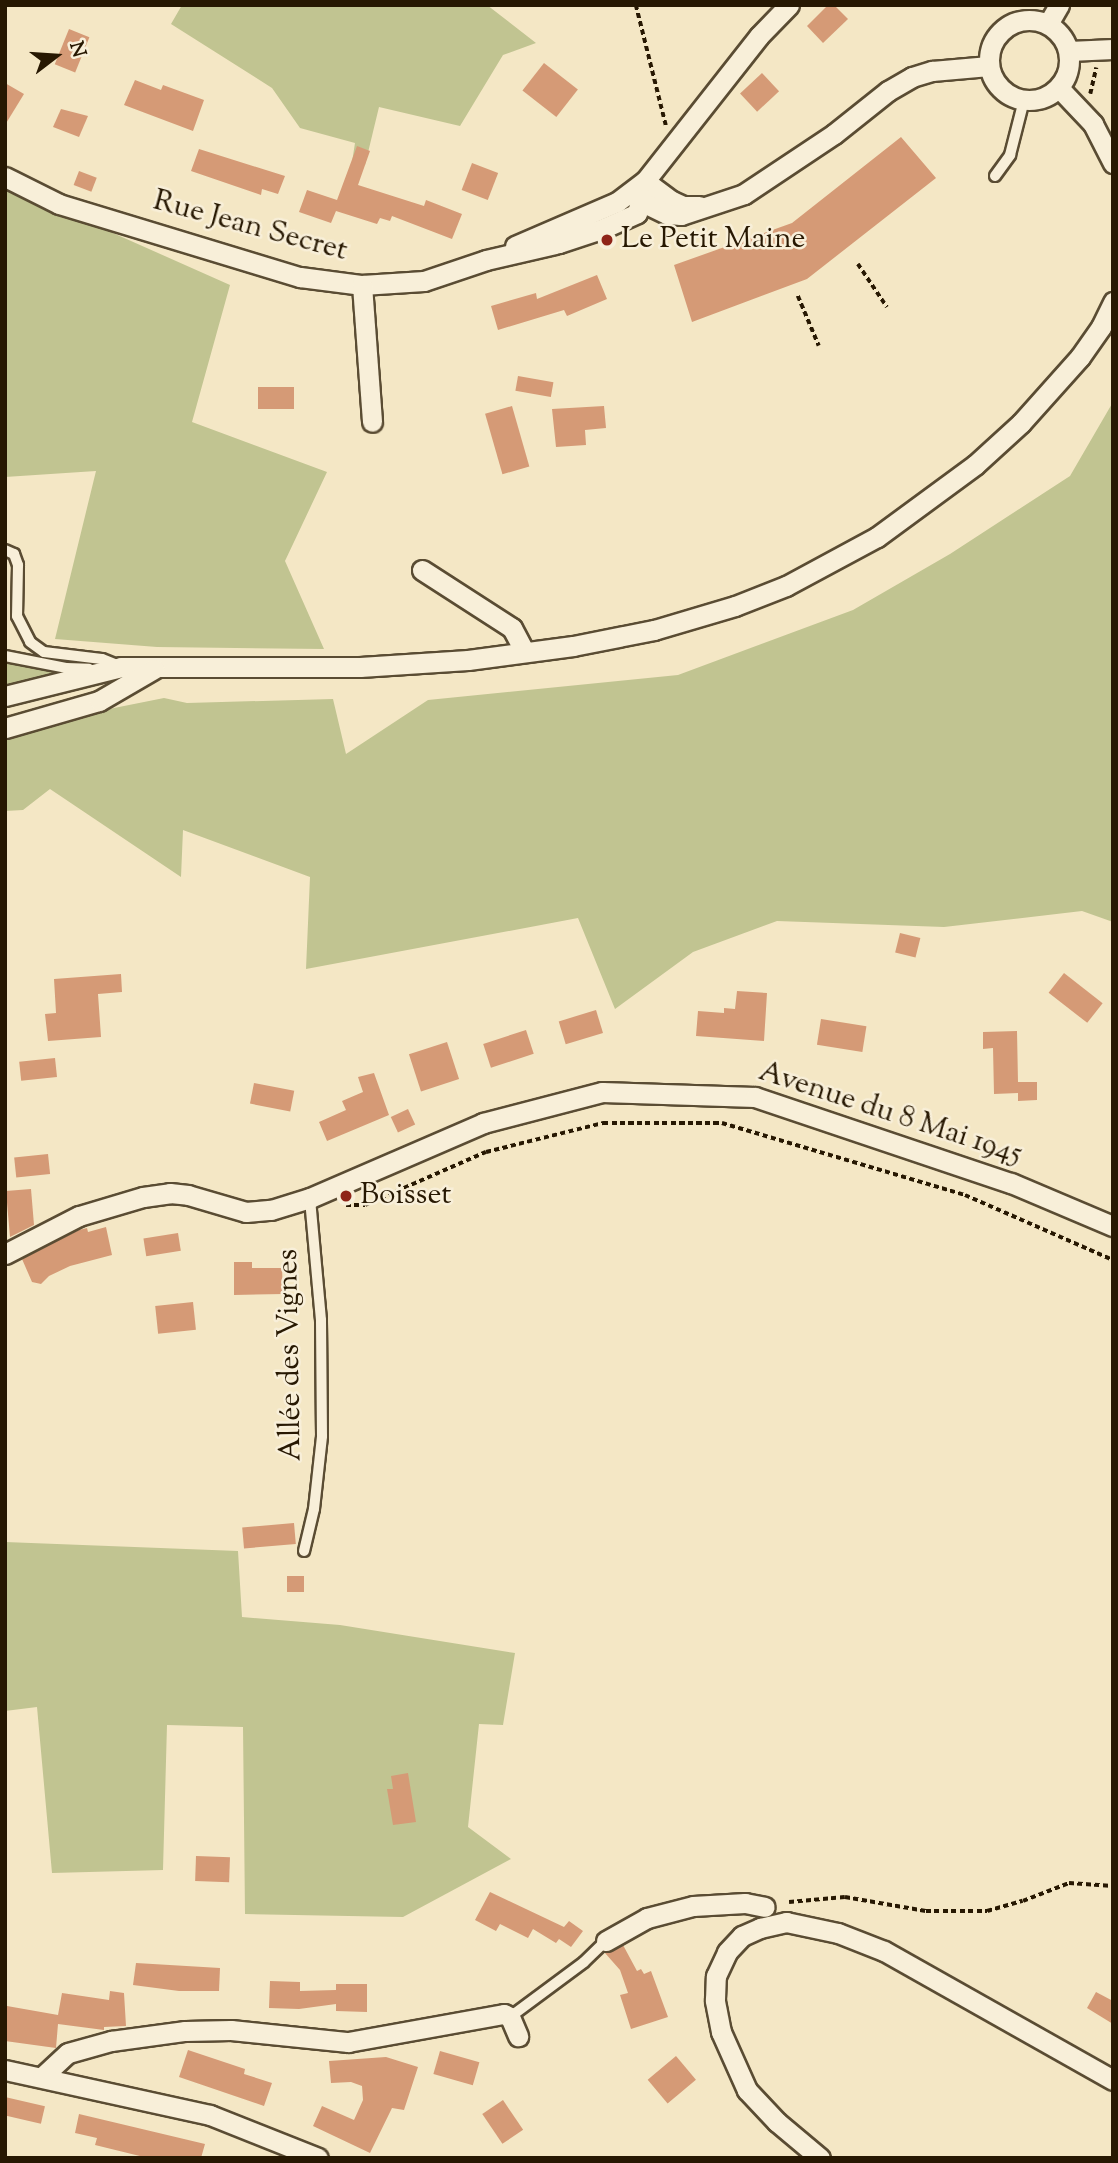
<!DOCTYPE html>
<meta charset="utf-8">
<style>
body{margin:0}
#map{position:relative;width:1118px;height:2163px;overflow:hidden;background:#f4e7c5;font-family:"Sorts Mill Goudy",serif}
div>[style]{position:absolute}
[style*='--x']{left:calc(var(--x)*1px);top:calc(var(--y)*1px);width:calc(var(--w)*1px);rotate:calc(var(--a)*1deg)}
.green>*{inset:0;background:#c1c491}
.building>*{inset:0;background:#d59a76;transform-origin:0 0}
.path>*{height:3.5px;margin-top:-1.75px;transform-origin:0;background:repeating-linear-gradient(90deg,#271802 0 5px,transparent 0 8.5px)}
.roads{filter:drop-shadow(2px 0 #5a4c33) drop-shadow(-2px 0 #5a4c33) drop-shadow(0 2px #5a4c33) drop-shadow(0 -2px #5a4c33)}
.lane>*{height:10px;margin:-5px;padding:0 5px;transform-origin:5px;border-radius:5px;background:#f8efd9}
.street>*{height:19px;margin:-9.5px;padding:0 9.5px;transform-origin:9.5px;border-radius:9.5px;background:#f8efd9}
.street>.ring{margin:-9.5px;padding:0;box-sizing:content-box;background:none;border:19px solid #f8efd9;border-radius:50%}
.dots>*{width:19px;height:19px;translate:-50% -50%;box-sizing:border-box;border:4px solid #f8efd9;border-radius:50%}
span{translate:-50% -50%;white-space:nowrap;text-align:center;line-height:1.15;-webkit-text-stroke:5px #f8efd9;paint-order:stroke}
.street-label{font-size:30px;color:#271802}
.poi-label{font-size:30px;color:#271802}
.left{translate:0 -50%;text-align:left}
.frame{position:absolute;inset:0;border:7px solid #271802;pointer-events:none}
.north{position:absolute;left:21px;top:21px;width:70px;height:70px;-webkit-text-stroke:5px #f8efd9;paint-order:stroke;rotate:73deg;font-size:19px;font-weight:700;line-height:28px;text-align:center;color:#271802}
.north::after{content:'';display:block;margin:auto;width:24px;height:32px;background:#271802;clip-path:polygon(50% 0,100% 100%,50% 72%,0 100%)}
</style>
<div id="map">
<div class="green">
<i style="clip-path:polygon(182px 5px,487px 5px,536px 43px,503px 55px,460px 126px,379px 107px,365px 165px,352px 162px,355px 143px,300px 128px,272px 88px,171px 24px)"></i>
<i style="clip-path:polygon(5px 185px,230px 285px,192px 422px,327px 472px,285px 561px,324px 649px,157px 647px,55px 639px,96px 471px,5px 477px)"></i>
<i style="clip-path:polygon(1113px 402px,1113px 922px,1082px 911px,944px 927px,777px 921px,693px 952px,615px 1009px,578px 918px,306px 969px,310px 877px,183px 830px,181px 877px,50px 789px,23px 810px,5px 811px,5px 739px,114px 708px,164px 698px,187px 703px,333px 699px,346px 754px,428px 700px,678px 675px,853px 610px,950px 554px,1070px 476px)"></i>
<i style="clip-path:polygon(5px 661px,56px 673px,5px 686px)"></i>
<i style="clip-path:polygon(5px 1542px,238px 1551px,242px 1617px,340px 1625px,515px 1653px,503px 1725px,479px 1724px,468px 1827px,511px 1859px,403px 1917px,245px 1914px,243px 1727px,167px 1725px,163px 1870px,52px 1873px,37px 1707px,5px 1711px)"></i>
</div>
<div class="building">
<i style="clip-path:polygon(828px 5px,834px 5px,848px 19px,823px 43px,807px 26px)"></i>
<i style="left:69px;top:29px;width:22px;height:38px;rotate:22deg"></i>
<i style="left:544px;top:63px;width:43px;height:35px;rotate:38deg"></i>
<i style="left:762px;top:73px;width:25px;height:30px;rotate:47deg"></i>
<i style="clip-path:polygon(135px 80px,161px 90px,163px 85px,204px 100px,193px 131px,124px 105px)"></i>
<i style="clip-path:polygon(5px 83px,24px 94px,5px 125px)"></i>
<i style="clip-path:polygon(61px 109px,88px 116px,79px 137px,53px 127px)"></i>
<i style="clip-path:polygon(901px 137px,936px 178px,807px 279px,692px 322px,674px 265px,792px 223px)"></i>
<i style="clip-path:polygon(357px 146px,370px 151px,358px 185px,424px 206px,426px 200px,462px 214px,452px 239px,392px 216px,390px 221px,380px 218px,377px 224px,336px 211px,331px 223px,299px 212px,307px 190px,337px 200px)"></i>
<i style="clip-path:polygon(199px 149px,285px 176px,278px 194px,262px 189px,261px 195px,191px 171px)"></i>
<i style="left:472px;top:163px;width:28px;height:29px;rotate:21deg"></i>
<i style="left:79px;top:171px;width:19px;height:15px;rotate:21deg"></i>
<i style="clip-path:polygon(597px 275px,607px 299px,567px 316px,564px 310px,498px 330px,491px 306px,536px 293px,537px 299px)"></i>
<i style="left:518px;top:376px;width:36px;height:15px;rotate:10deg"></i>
<i style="left:258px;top:387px;width:36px;height:22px"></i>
<i style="left:512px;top:406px;width:63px;height:28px;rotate:74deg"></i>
<i style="clip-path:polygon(604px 406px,606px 428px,585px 430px,586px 445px,556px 447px,552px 409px)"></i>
<i style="left:900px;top:933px;width:21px;height:20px;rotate:14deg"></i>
<i style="left:1064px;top:973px;width:49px;height:25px;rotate:38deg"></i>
<i style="clip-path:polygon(121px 974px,122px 992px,98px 994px,101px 1037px,48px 1041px,45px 1014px,56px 1013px,54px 979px)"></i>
<i style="clip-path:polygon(737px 991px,767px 993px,764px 1041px,696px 1036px,698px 1011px,724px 1013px,724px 1008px,735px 1009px)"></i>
<i style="left:596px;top:1010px;width:24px;height:39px;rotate:73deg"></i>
<i style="left:821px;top:1019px;width:46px;height:26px;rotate:9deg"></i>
<i style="left:526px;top:1030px;width:25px;height:45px;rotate:72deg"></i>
<i style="clip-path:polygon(1017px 1031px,1018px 1082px,1037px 1082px,1037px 1100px,1018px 1101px,1018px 1093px,994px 1094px,993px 1048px,983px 1049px,983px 1032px)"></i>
<i style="left:447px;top:1042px;width:39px;height:40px;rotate:72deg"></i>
<i style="left:55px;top:1058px;width:19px;height:36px;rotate:84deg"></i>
<i style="clip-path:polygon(374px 1073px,389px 1115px,327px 1141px,319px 1122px,346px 1110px,342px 1101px,363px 1092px,358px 1077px)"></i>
<i style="left:254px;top:1083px;width:41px;height:21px;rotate:11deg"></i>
<i style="left:408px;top:1109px;width:17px;height:19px;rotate:65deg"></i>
<i style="left:48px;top:1154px;width:20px;height:34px;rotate:84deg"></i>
<i style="clip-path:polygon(31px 1189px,34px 1225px,10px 1237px,6px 1191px)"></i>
<i style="clip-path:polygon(106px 1227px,112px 1255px,70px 1266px,49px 1276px,41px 1284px,32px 1282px,22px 1259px,79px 1230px,87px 1228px,88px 1232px)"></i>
<i style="left:178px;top:1233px;width:18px;height:35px;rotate:81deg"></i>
<i style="clip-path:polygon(234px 1262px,252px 1262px,252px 1268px,282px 1268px,283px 1294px,234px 1295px)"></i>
<i style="left:193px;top:1302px;width:28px;height:38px;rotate:84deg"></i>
<i style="left:294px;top:1523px;width:21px;height:52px;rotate:85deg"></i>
<i style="left:287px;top:1576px;width:17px;height:16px"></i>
<i style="clip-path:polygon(408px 1773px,416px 1822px,393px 1825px,387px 1789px,393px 1789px,391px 1776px)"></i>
<i style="left:196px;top:1856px;width:34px;height:25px;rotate:2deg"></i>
<i style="clip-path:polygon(490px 1892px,564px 1927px,569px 1921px,583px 1931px,571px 1947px,559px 1939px,556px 1943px,533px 1929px,528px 1938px,500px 1924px,496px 1931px,475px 1920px)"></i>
<i style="clip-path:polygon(623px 1945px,637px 1971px,641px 1969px,644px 1974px,651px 1971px,668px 2017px,631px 2029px,620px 1995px,628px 1993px,620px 1970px,605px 1953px)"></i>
<i style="clip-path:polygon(136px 1963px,220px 1968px,219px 1991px,179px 1991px,133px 1985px)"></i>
<i style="clip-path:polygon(270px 1981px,300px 1982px,300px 1991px,336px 1990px,336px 1984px,367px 1984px,367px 2012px,336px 2011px,336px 2004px,299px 2009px,269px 2008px)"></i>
<i style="clip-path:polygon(110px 1991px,124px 1993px,126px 2026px,104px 2027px,104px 2030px,58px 2024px,56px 2048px,5px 2041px,7px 2006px,58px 2015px,62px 1993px,109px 2000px)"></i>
<i style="clip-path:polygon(1096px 1992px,1113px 2001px,1113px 2024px,1087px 2008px)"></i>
<i style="clip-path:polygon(188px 2050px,245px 2069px,244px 2074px,272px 2083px,264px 2106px,179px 2077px)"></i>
<i style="left:440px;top:2051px;width:41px;height:24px;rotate:16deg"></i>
<i style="left:676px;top:2056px;width:31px;height:37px;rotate:50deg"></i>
<i style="clip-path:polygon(386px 2057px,418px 2067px,404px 2110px,392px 2108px,370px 2153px,313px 2126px,322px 2106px,354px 2120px,363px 2100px,362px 2086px,351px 2082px,331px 2083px,329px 2061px)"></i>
<i style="left:5px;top:2097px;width:41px;height:18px;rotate:13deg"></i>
<i style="left:503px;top:2100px;width:36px;height:25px;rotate:56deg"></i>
<i style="clip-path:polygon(79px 2114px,205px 2144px,201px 2158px,148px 2158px,95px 2145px,97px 2138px,75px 2133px)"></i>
</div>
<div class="path">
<i style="--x:636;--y:5;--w:124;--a:76"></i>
<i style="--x:1090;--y:94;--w:27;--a:-77"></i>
<i style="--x:858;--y:264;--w:52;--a:56"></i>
<i style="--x:798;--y:296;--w:54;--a:67.2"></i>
<i style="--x:346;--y:1205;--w:19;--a:0"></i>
<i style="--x:365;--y:1205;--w:132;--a:-23.7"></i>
<i style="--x:486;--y:1152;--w:121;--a:-13.9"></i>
<i style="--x:603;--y:1123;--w:119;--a:0"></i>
<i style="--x:722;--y:1123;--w:253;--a:16.5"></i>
<i style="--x:965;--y:1195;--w:162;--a:23.7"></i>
<i style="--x:789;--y:1902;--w:56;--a:-5.1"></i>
<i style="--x:845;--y:1897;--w:82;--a:9.8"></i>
<i style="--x:926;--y:1911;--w:61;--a:0"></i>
<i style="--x:987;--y:1911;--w:37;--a:-16"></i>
<i style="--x:1023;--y:1901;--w:49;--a:-21.4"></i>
<i style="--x:1069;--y:1883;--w:44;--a:3.9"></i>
</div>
<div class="roads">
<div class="lane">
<i style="--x:995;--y:176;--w:26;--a:-54"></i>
<i style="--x:1010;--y:155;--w:57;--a:-75.7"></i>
<i style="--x:5;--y:550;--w:10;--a:24"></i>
<i style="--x:14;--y:554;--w:12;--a:70"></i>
<i style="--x:18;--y:565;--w:51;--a:91.1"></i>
<i style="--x:17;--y:616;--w:29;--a:63"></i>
<i style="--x:30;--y:642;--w:17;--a:36"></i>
<i style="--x:44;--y:652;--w:58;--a:6.9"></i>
<i style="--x:102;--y:659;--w:16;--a:22"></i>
<i style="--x:5;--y:656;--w:62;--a:11.1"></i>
<i style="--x:66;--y:668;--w:23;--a:2"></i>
<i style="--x:304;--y:1551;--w:43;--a:-76.6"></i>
<i style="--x:314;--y:1509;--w:73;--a:-83.7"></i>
<i style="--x:322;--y:1436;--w:116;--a:-90.5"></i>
<i style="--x:321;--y:1320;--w:122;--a:-95.2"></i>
<i style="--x:510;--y:2017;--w:92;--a:-36.6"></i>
<i style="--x:584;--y:1962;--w:30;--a:-44"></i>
</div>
<div class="street">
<i class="ring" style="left:989px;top:20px;width:61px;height:61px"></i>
<i style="--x:1048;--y:24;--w:22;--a:-60"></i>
<i style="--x:1069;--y:51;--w:44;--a:-2.6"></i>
<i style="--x:1059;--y:88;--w:50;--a:46.6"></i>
<i style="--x:1093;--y:124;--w:44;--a:62.9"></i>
<i style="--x:5;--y:177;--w:60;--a:26.6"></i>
<i style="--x:59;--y:204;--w:252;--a:16.9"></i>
<i style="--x:300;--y:277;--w:63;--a:7.4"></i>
<i style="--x:362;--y:285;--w:62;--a:-3.7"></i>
<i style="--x:424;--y:281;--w:65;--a:-18.7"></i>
<i style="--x:486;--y:260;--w:75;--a:-13.1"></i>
<i style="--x:559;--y:243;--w:47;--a:-18.4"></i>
<i style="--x:604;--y:228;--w:36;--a:-24"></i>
<i style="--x:637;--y:213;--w:33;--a:-76"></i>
<i style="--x:645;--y:181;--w:34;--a:37"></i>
<i style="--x:672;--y:201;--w:12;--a:24"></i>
<i style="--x:683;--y:206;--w:16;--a:0"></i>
<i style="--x:642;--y:202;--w:28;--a:26"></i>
<i style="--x:667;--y:214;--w:14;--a:4"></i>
<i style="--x:681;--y:215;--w:66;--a:-18.4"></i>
<i style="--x:744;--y:194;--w:108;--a:-33.7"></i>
<i style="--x:834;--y:134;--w:69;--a:-38.5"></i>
<i style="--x:888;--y:91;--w:28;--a:-30"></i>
<i style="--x:912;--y:77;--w:21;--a:-17"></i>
<i style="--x:932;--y:71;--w:57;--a:-5"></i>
<i style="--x:515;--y:246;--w:111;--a:-23.3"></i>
<i style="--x:617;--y:202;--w:35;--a:-37"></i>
<i style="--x:645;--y:181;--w:184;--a:-51.8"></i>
<i style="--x:759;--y:36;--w:43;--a:-45.9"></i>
<i style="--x:362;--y:285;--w:137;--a:85.8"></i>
<i style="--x:422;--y:570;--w:107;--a:32.8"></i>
<i style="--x:512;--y:628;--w:27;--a:62"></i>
<i style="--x:5;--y:696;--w:120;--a:-14"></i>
<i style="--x:121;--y:667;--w:239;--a:0"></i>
<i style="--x:360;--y:667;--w:108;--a:-3.7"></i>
<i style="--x:468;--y:660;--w:106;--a:-7.6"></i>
<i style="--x:573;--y:646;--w:83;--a:-11.2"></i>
<i style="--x:654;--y:630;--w:84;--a:-16.5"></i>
<i style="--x:735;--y:606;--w:55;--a:-21.4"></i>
<i style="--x:786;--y:586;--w:103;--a:-28.3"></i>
<i style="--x:877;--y:537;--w:122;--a:-36.3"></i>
<i style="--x:975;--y:465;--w:62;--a:-42.4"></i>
<i style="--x:1021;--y:423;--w:89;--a:-48.2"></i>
<i style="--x:1080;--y:357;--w:37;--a:-55"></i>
<i style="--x:1101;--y:327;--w:28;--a:-64"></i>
<i style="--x:5;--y:728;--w:98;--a:-16"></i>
<i style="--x:99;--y:701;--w:64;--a:-30.2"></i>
<i style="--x:5;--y:1254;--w:83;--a:-27.2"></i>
<i style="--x:79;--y:1216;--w:67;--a:-16.5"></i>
<i style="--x:143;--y:1197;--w:27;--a:-8"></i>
<i style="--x:170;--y:1193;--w:18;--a:6"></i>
<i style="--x:188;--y:1195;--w:60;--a:16.3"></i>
<i style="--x:246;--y:1212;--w:25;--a:-5"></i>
<i style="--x:271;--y:1210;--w:41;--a:-17.1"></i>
<i style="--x:310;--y:1198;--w:189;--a:-23.4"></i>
<i style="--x:483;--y:1123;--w:123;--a:-14.6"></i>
<i style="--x:602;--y:1092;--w:153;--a:1.9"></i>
<i style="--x:755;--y:1097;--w:270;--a:18.6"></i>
<i style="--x:1011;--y:1183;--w:111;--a:22.9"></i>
<i style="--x:606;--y:1941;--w:47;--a:-29.3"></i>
<i style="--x:647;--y:1918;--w:48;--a:-14.6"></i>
<i style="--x:693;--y:1906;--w:52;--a:-3.3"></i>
<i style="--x:745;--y:1903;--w:20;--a:11"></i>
<i style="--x:5;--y:2070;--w:210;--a:12.4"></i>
<i style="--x:210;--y:2115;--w:116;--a:21.7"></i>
<i style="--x:42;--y:2077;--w:35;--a:-43"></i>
<i style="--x:68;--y:2053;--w:45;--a:-15.6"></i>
<i style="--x:111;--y:2041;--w:75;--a:-7.7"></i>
<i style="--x:185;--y:2031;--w:46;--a:-1.2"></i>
<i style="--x:231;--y:2030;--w:118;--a:5.9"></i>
<i style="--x:348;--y:2042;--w:158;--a:-10.2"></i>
<i style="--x:504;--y:2014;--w:7;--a:27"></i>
<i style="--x:510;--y:2017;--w:21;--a:67"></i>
<i style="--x:820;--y:2158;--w:56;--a:-140.1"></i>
<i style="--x:777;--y:2122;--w:44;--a:-133.2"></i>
<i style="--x:747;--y:2090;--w:64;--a:-114.1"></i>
<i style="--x:721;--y:2032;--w:33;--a:-101"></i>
<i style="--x:715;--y:2000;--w:24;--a:-88"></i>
<i style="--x:716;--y:1976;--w:26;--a:-65"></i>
<i style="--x:727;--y:1952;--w:22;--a:-47"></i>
<i style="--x:742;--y:1936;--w:20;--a:-24"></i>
<i style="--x:760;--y:1928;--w:27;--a:-13"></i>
<i style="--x:786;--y:1922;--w:53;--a:11.9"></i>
<i style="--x:838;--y:1933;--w:49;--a:21.4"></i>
<i style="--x:884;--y:1951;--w:263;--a:29.4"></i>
</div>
</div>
<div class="dots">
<i style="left:607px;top:240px;background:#8f2418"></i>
<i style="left:346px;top:1196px;background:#8f2418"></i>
</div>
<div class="street-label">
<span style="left:250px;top:227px;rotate:15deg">Rue Jean Secret</span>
<span style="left:890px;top:1114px;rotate:18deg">Avenue du 8 Mai 1945</span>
<span style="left:291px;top:1355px;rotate:-91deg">Allée des Vignes</span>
</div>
<div class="poi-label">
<span class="left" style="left:621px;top:240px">Le Petit Maine</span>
<span class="left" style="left:360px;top:1196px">Boisset</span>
</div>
<div class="frame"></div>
<div class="north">N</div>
</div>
